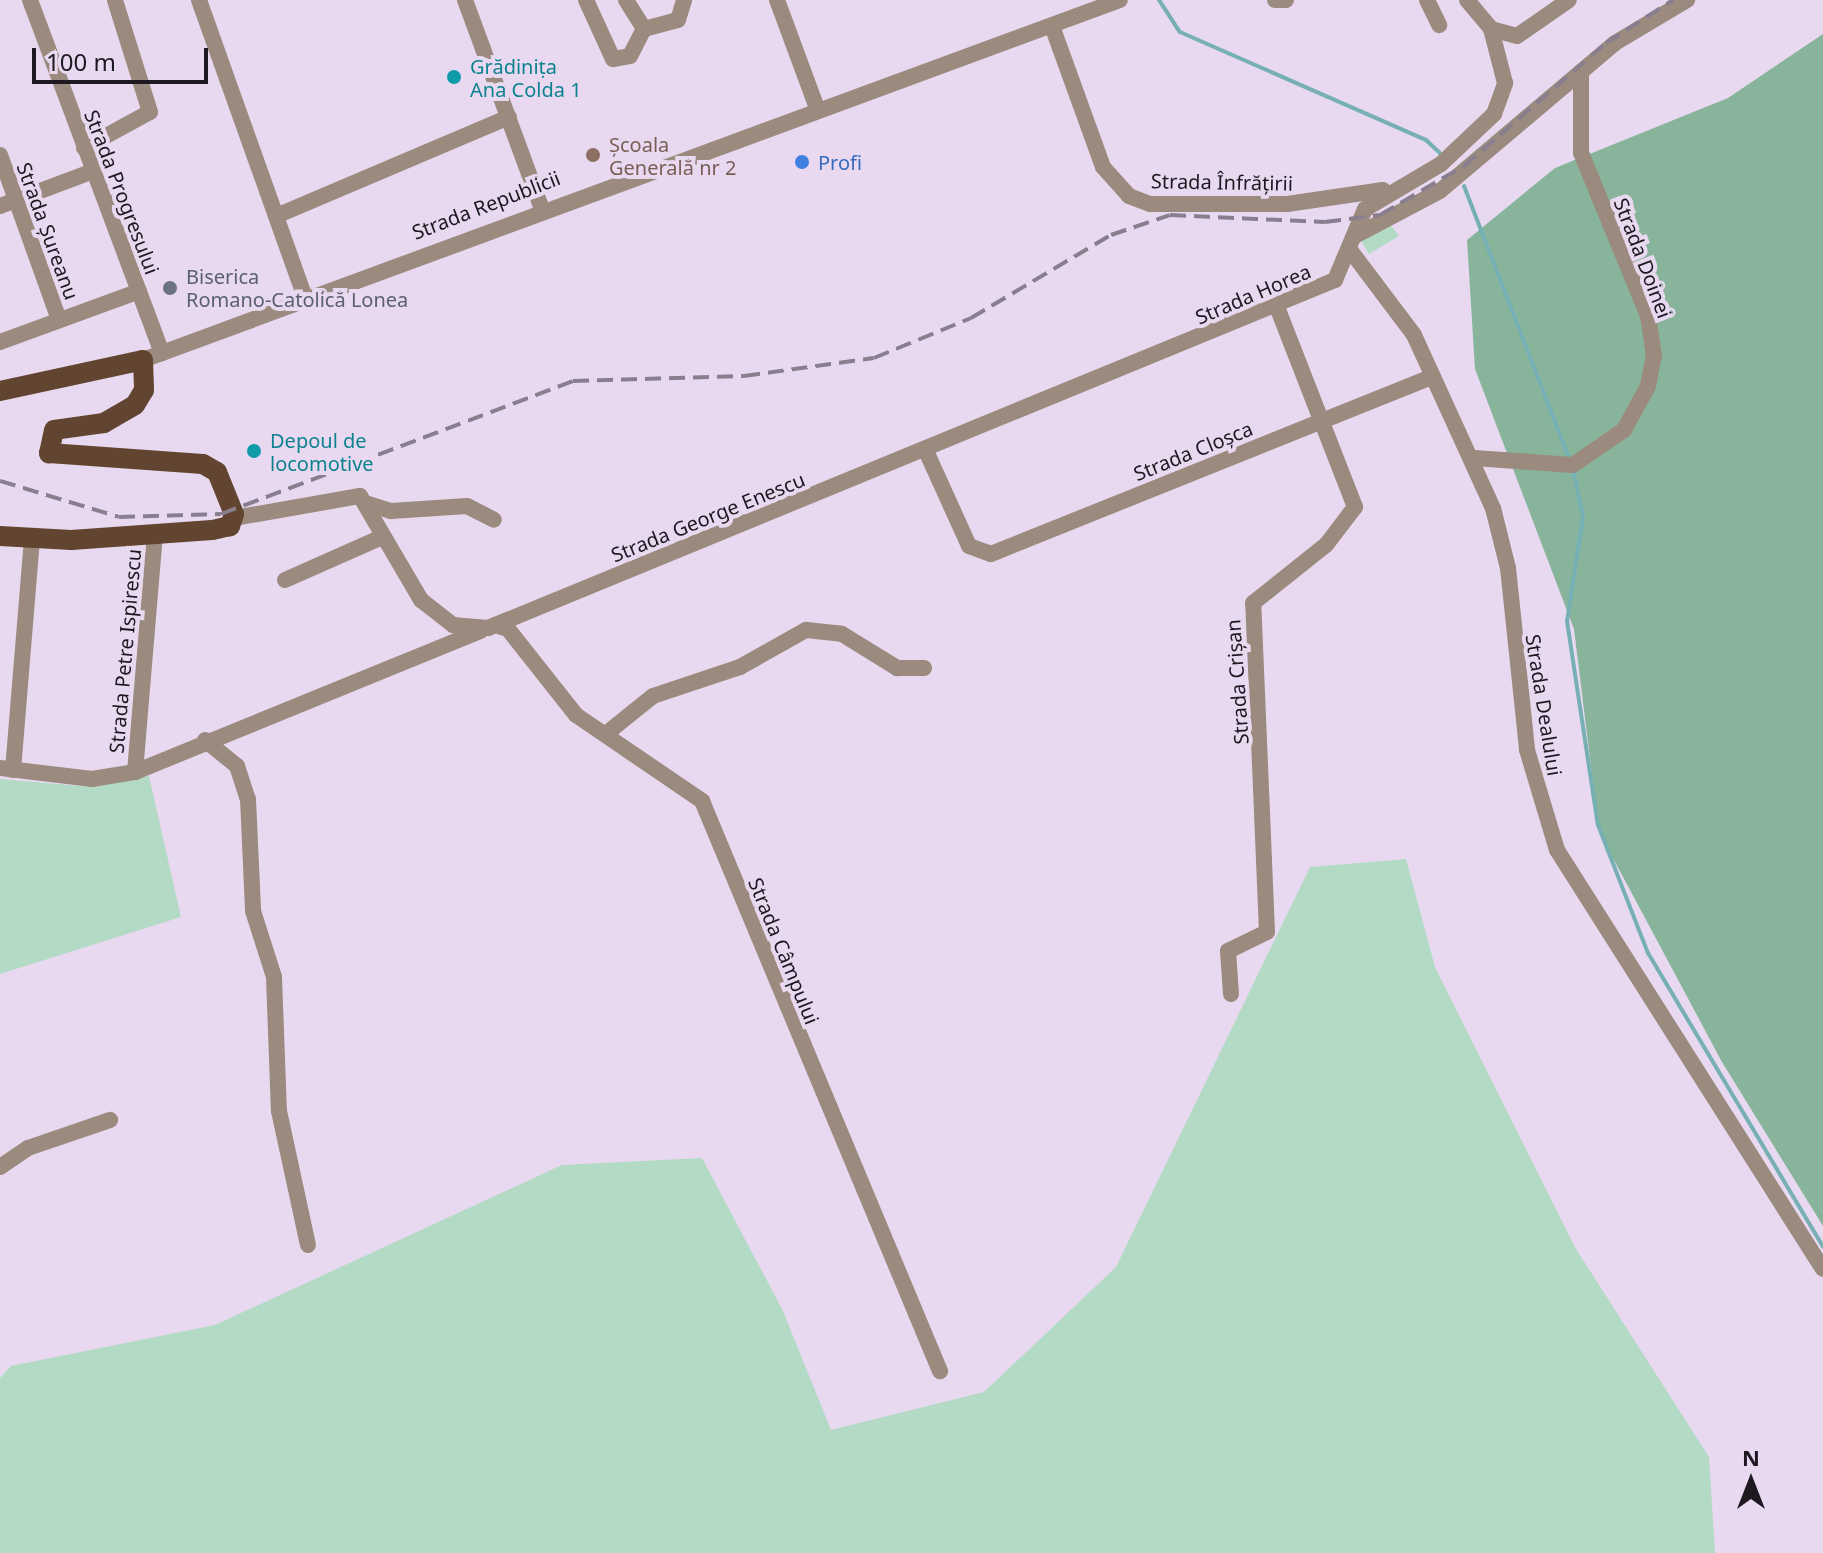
<!DOCTYPE html>
<meta charset="utf-8">
<style>
body{margin:0}
#map{position:relative;width:1823px;height:1553px;overflow:hidden;background:#e8d9f0;font-family:"Noto Sans",sans-serif}
div>[style]{position:absolute}
[style*='--x']{left:calc(var(--x)*1px);top:calc(var(--y)*1px);width:calc(var(--w)*1px);rotate:calc(var(--a)*1deg)}
.green>*{inset:0;background:#b3dac4}
.forest>*{inset:0;background:#87b49b}
.stream>*{height:4px;margin:-2px;padding:0 2px;transform-origin:2px;border-radius:2px;background:#77b0b4}
.minor>*{height:16px;margin:-8px;padding:0 8px;transform-origin:8px;border-radius:8px;background:#9b8a7e}
.major>*{height:20px;margin:-10px;padding:0 10px;transform-origin:10px;border-radius:10px;background:#614530}
.rail>*{height:4px;margin-top:-2px;transform-origin:0;background:repeating-linear-gradient(90deg,#887e8e 0 16px,transparent 0 24px)}
.dots>*{width:22px;height:22px;translate:-50% -50%;box-sizing:border-box;border:4px solid #e8d9f0;border-radius:50%}
span{translate:-50% -50%;white-space:nowrap;text-align:center;line-height:1.15;-webkit-text-stroke:8px #e8d9f0;paint-order:stroke}
.culture-label{font-size:20px;color:#0d838f}
.left{translate:0 -50%;text-align:left}
.education-label{font-size:20px;color:#785e54}
.shop-label{font-size:20px;color:#366cbe}
.street-label{font-size:20px;color:#1e1921}
.worship-label{font-size:20px;color:#5b616d}
.north{position:absolute;left:1711px;top:1441px;width:80px;height:80px;-webkit-text-stroke:6px #e8d9f0;paint-order:stroke;rotate:0deg;font-size:22px;font-weight:700;line-height:32px;text-align:center;color:#1e1921}
.north::after{content:'';display:block;margin:auto;width:28px;height:36px;background:#1e1921;clip-path:polygon(50% 0,100% 100%,50% 72%,0 100%)}
.scale{position:absolute;left:32px;top:48px;width:176px;height:36px;box-sizing:border-box;border:4px solid #1e1921;border-top:0;padding-left:10px;font-size:24px;line-height:28px;white-space:nowrap;color:#1e1921;-webkit-text-stroke:6px #e8d9f0;paint-order:stroke}
</style>
<div id="map">
<div class="green">
<i style="clip-path:polygon(1390px 224px,1399px 236px,1369px 254px,1359px 237px)"></i>
<i style="clip-path:polygon(149px 776px,181px 917px,0 974px,0 779px,92px 787px)"></i>
<i style="clip-path:polygon(1406px 859px,1435px 967px,1576px 1249px,1709px 1457px,1715px 1553px,0 1553px,0 1378px,11px 1366px,215px 1325px,562px 1165px,702px 1158px,783px 1311px,831px 1430px,984px 1392px,1116px 1267px,1310px 867px)"></i>
</div>
<div class="forest">
<i style="clip-path:polygon(1823px 34px,1823px 1226px,1722px 1062px,1599px 832px,1574px 629px,1475px 369px,1467px 240px,1555px 168px,1728px 98px)"></i>
</div>
<div class="stream">
<i style="--x:1159;--y:0;--w:38;--a:57"></i>
<i style="--x:1180;--y:32;--w:269;--a:23.7"></i>
<i style="--x:1426;--y:140;--w:19;--a:43"></i>
<i style="--x:1464;--y:186;--w:295;--a:68.9"></i>
<i style="--x:1573;--y:469;--w:49;--a:78.2"></i>
<i style="--x:1583;--y:517;--w:105;--a:98.7"></i>
<i style="--x:1567;--y:621;--w:206;--a:81.4"></i>
<i style="--x:1598;--y:825;--w:137;--a:68.7"></i>
<i style="--x:1648;--y:953;--w:342;--a:59.2"></i>
</div>
<div class="minor">
<i style="--x:30;--y:0;--w:377;--a:69.5"></i>
<i style="--x:199;--y:0;--w:316;--a:70.4"></i>
<i style="--x:465;--y:0;--w:223;--a:69.8"></i>
<i style="--x:586;--y:0;--w:65;--a:65.4"></i>
<i style="--x:613;--y:59;--w:17;--a:-10"></i>
<i style="--x:630;--y:56;--w:30;--a:-63"></i>
<i style="--x:626;--y:0;--w:34;--a:58"></i>
<i style="--x:644;--y:29;--w:35;--a:-15"></i>
<i style="--x:678;--y:20;--w:21;--a:-73"></i>
<i style="--x:777;--y:0;--w:118;--a:69.7"></i>
<i style="--x:1275;--y:0;--w:11;--a:0"></i>
<i style="--x:1427;--y:0;--w:28;--a:64"></i>
<i style="--x:1467;--y:0;--w:38;--a:50"></i>
<i style="--x:1491;--y:29;--w:27;--a:15"></i>
<i style="--x:1517;--y:36;--w:63;--a:-34.7"></i>
<i style="--x:1052;--y:26;--w:150;--a:70.1"></i>
<i style="--x:1103;--y:167;--w:39;--a:48"></i>
<i style="--x:1129;--y:196;--w:22;--a:21"></i>
<i style="--x:1150;--y:204;--w:137;--a:0"></i>
<i style="--x:1287;--y:204;--w:97;--a:-8.3"></i>
<i style="--x:84;--y:148;--w:75;--a:-28.6"></i>
<i style="--x:150;--y:112;--w:117;--a:-107.4"></i>
<i style="--x:0;--y:155;--w:175;--a:70.3"></i>
<i style="--x:0;--y:206;--w:99;--a:-20.6"></i>
<i style="--x:276;--y:216;--w:253;--a:-23"></i>
<i style="--x:1353;--y:237;--w:98;--a:-27.9"></i>
<i style="--x:1440;--y:191;--w:229;--a:-40.2"></i>
<i style="--x:1615;--y:43;--w:84;--a:-30.8"></i>
<i style="--x:1350;--y:250;--w:106;--a:53"></i>
<i style="--x:1414;--y:335;--w:190;--a:65.5"></i>
<i style="--x:1493;--y:508;--w:62;--a:76"></i>
<i style="--x:1508;--y:568;--w:183;--a:84"></i>
<i style="--x:1527;--y:750;--w:104;--a:73.3"></i>
<i style="--x:1557;--y:850;--w:496;--a:57.6"></i>
<i style="--x:0;--y:342;--w:148;--a:-20.1"></i>
<i style="--x:143;--y:360;--w:1041;--a:-20.23"></i>
<i style="--x:926;--y:451;--w:104;--a:65.6"></i>
<i style="--x:969;--y:546;--w:23;--a:20"></i>
<i style="--x:991;--y:554;--w:476;--a:-21.9"></i>
<i style="--x:1474;--y:458;--w:99;--a:4"></i>
<i style="--x:1573;--y:465;--w:62;--a:-34.5"></i>
<i style="--x:1624;--y:430;--w:50;--a:-61.4"></i>
<i style="--x:1648;--y:386;--w:31;--a:-79"></i>
<i style="--x:1654;--y:356;--w:40;--a:-98.5"></i>
<i style="--x:1648;--y:316;--w:176;--a:-112.3"></i>
<i style="--x:1581;--y:153;--w:81;--a:-90"></i>
<i style="--x:369;--y:504;--w:23;--a:18"></i>
<i style="--x:391;--y:511;--w:76;--a:-3.8"></i>
<i style="--x:467;--y:506;--w:30;--a:27"></i>
<i style="--x:234;--y:518;--w:128;--a:-9.9"></i>
<i style="--x:360;--y:496;--w:121;--a:59.6"></i>
<i style="--x:421;--y:600;--w:41;--a:38"></i>
<i style="--x:453;--y:625;--w:35;--a:5"></i>
<i style="--x:488;--y:628;--w:916;--a:-22.34"></i>
<i style="--x:1335;--y:280;--w:77;--a:-67.1"></i>
<i style="--x:1365;--y:209;--w:88;--a:-30.6"></i>
<i style="--x:1441;--y:164;--w:73;--a:-43.3"></i>
<i style="--x:1494;--y:114;--w:33;--a:-70"></i>
<i style="--x:1505;--y:83;--w:56;--a:-104.5"></i>
<i style="--x:285;--y:580;--w:104;--a:-23.9"></i>
<i style="--x:495;--y:625;--w:14;--a:17"></i>
<i style="--x:508;--y:629;--w:110;--a:51.7"></i>
<i style="--x:576;--y:715;--w:153;--a:34.3"></i>
<i style="--x:702;--y:801;--w:618;--a:67.34"></i>
<i style="--x:607;--y:733;--w:59;--a:-38.8"></i>
<i style="--x:653;--y:696;--w:92;--a:-18.4"></i>
<i style="--x:740;--y:667;--w:76;--a:-29.3"></i>
<i style="--x:806;--y:630;--w:36;--a:6"></i>
<i style="--x:842;--y:634;--w:65;--a:31.7"></i>
<i style="--x:897;--y:668;--w:27;--a:0"></i>
<i style="--x:205;--y:740;--w:41;--a:39.1"></i>
<i style="--x:237;--y:766;--w:35;--a:72"></i>
<i style="--x:248;--y:799;--w:112;--a:87.4"></i>
<i style="--x:253;--y:911;--w:69;--a:72.3"></i>
<i style="--x:274;--y:977;--w:134;--a:87.9"></i>
<i style="--x:279;--y:1111;--w:137;--a:77.8"></i>
<i style="--x:0;--y:768;--w:93;--a:6.8"></i>
<i style="--x:92;--y:779;--w:44;--a:-9.2"></i>
<i style="--x:135;--y:772;--w:374;--a:-22.2"></i>
<i style="--x:13;--y:770;--w:232;--a:-85.3"></i>
<i style="--x:135;--y:772;--w:240;--a:-85.2"></i>
<i style="--x:1231;--y:994;--w:43;--a:-94"></i>
<i style="--x:1228;--y:951;--w:43;--a:-26"></i>
<i style="--x:1267;--y:932;--w:329;--a:-92.4"></i>
<i style="--x:1253;--y:603;--w:93;--a:-38.5"></i>
<i style="--x:1326;--y:545;--w:48;--a:-52.7"></i>
<i style="--x:1355;--y:507;--w:215;--a:-111.3"></i>
<i style="--x:0;--y:1167;--w:34;--a:-34"></i>
<i style="--x:28;--y:1148;--w:87;--a:-18.9"></i>
</div>
<div class="major">
<i style="--x:0;--y:391;--w:146;--a:-12.2"></i>
<i style="--x:143;--y:360;--w:30;--a:88"></i>
<i style="--x:144;--y:390;--w:17;--a:121"></i>
<i style="--x:135;--y:405;--w:36;--a:150"></i>
<i style="--x:104;--y:423;--w:50;--a:172"></i>
<i style="--x:54;--y:430;--w:24;--a:102"></i>
<i style="--x:49;--y:453;--w:154;--a:4.1"></i>
<i style="--x:203;--y:464;--w:16;--a:30"></i>
<i style="--x:217;--y:472;--w:45;--a:68"></i>
<i style="--x:234;--y:514;--w:13;--a:108"></i>
<i style="--x:230;--y:526;--w:18;--a:167"></i>
<i style="--x:212;--y:530;--w:141;--a:175.9"></i>
<i style="--x:71;--y:540;--w:71;--a:-176.8"></i>
</div>
<div class="rail">
<i style="--x:0;--y:481;--w:124;--a:16.8"></i>
<i style="--x:119;--y:517;--w:102;--a:-1.7"></i>
<i style="--x:221;--y:514;--w:376;--a:-20.7"></i>
<i style="--x:573;--y:381;--w:171;--a:-1.7"></i>
<i style="--x:744;--y:376;--w:131;--a:-7.9"></i>
<i style="--x:874;--y:358;--w:105;--a:-22.4"></i>
<i style="--x:971;--y:318;--w:163;--a:-30.7"></i>
<i style="--x:1111;--y:235;--w:62;--a:-18.7"></i>
<i style="--x:1170;--y:215;--w:155;--a:2.6"></i>
<i style="--x:1325;--y:222;--w:55;--a:-7.3"></i>
<i style="--x:1380;--y:215;--w:97;--a:-30.3"></i>
<i style="--x:1464;--y:166;--w:188;--a:-40.9"></i>
<i style="--x:1606;--y:43;--w:80;--a:-32.7"></i>
</div>
<div class="dots">
<i style="left:454px;top:77px;background:#0f9aa8"></i>
<i style="left:593px;top:155px;background:#8d6e63"></i>
<i style="left:802px;top:162px;background:#3f7fe0"></i>
<i style="left:170px;top:288px;background:#6b7280"></i>
<i style="left:254px;top:451px;background:#0f9aa8"></i>
</div>
<div class="culture-label">
<span class="left" style="left:470px;top:78px">Grădinița<br>Ana Colda 1</span>
<span class="left" style="left:270px;top:452px">Depoul de<br>locomotive</span>
</div>
<div class="education-label">
<span class="left" style="left:609px;top:156px">Școala<br>Generală nr 2</span>
</div>
<div class="shop-label">
<span class="left" style="left:818px;top:162px">Profi</span>
</div>
<div class="street-label">
<span style="left:1222px;top:182px;rotate:1deg">Strada Înfrățirii</span>
<span style="left:122px;top:192px;rotate:69deg">Strada Progresului</span>
<span style="left:486px;top:205px;rotate:-21deg">Strada Republicii</span>
<span style="left:48px;top:231px;rotate:70deg">Strada Șureanu</span>
<span style="left:1643px;top:258px;rotate:69deg">Strada Doinei</span>
<span style="left:1253px;top:294px;rotate:-23deg">Strada Horea</span>
<span style="left:1193px;top:451px;rotate:-22deg">Strada Cloșca</span>
<span style="left:708px;top:517px;rotate:-22deg">Strada George Enescu</span>
<span style="left:125px;top:651px;rotate:-85deg">Strada Petre Ispirescu</span>
<span style="left:1237px;top:682px;rotate:-94deg">Strada Crișan</span>
<span style="left:1544px;top:705px;rotate:81deg">Strada Dealului</span>
<span style="left:784px;top:951px;rotate:68deg">Strada Câmpului</span>
</div>
<div class="worship-label">
<span class="left" style="left:186px;top:288px">Biserica<br>Romano-Catolică Lonea</span>
</div>
<div class="north">N</div>
<div class="scale">100 m</div>
</div>
